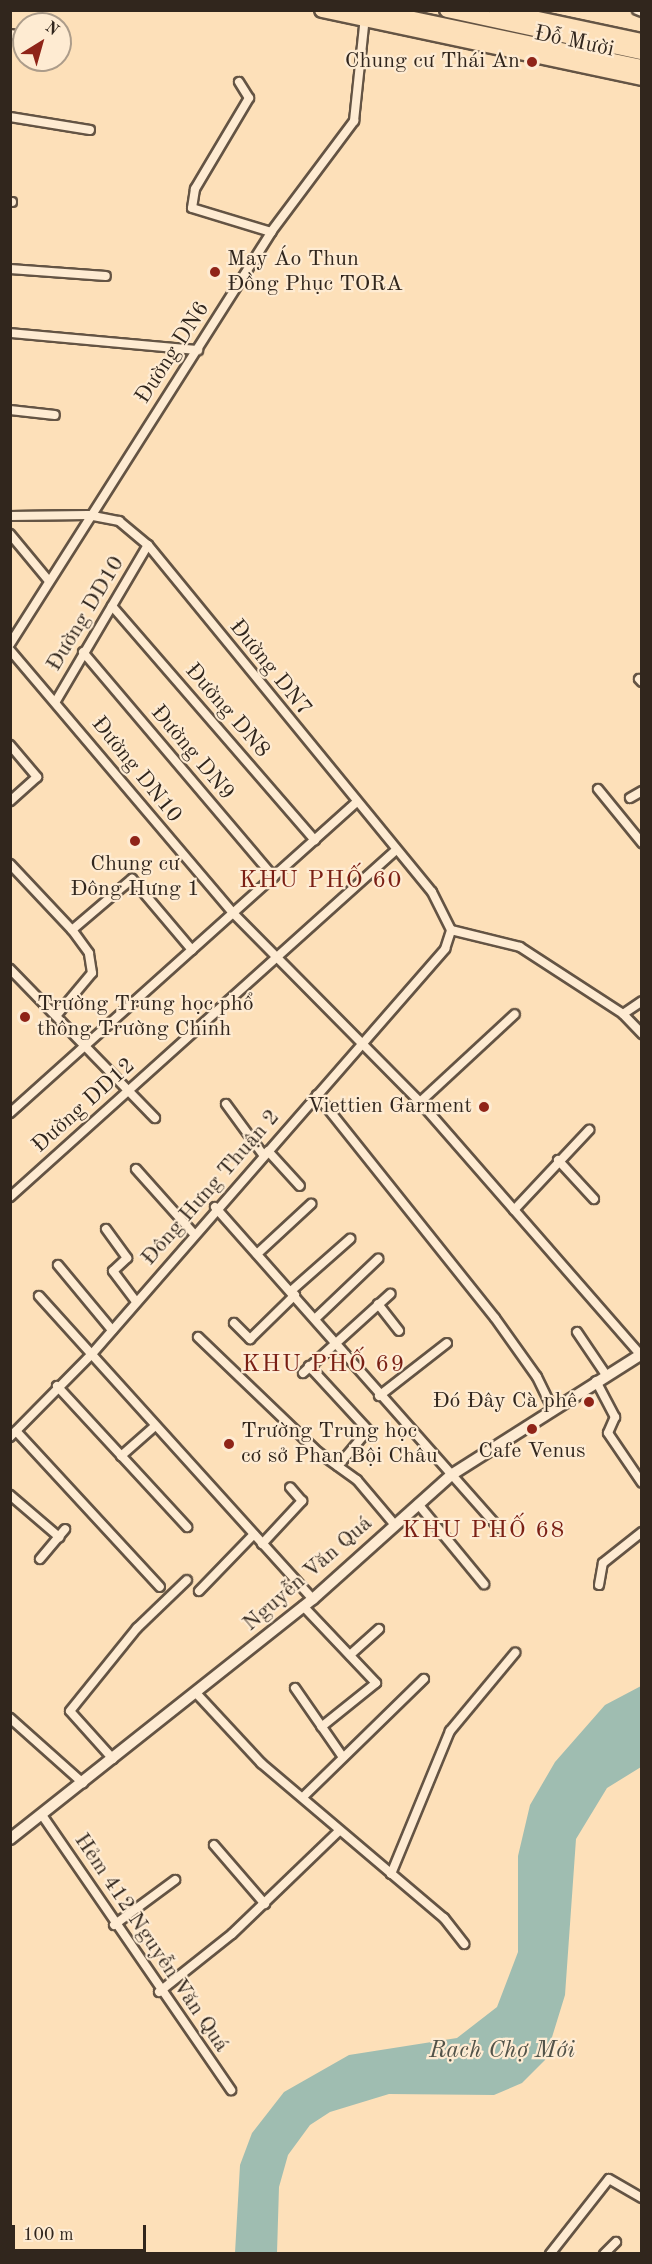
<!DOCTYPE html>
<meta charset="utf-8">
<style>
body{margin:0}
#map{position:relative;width:652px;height:2264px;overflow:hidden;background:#fde0b9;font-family:"Old Standard TT",serif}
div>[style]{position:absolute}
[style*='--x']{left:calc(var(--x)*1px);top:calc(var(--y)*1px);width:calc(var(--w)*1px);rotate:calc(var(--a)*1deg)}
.water>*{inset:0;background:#9fbdb1}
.roads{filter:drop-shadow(2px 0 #645444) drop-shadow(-2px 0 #645444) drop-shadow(0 2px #645444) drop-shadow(0 -2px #645444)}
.minor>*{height:8px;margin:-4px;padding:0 4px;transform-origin:4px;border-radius:4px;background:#feebd2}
.secondary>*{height:10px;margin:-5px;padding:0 5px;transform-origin:5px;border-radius:5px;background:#feebd2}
.trunk>*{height:14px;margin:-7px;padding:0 7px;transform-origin:7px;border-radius:7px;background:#fde0b9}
.dots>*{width:16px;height:16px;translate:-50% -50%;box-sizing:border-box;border:3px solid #feebd2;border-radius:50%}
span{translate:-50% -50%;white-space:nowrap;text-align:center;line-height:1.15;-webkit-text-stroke:4.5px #feebd2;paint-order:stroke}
.street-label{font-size:22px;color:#31261d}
.poi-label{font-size:22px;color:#31261d}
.right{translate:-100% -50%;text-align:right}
.left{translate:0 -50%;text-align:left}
.neighbourhood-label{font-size:24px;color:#7a1f14;letter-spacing:1.5px}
.water-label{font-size:24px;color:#525349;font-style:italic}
.frame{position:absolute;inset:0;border:12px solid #31261d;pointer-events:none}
.north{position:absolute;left:12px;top:12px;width:60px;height:60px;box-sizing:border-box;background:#feebd2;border:2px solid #ac9c8a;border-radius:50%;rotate:37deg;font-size:16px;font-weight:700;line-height:24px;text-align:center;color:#31261d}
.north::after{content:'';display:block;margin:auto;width:21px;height:27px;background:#8f2418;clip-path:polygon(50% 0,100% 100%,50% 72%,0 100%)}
.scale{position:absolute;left:12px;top:2225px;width:134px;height:27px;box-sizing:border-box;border:3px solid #31261d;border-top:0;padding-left:8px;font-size:18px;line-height:21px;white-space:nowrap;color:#31261d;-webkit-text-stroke:4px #feebd2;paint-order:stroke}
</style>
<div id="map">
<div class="water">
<i style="clip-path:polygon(641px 1686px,641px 1767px,607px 1788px,576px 1839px,565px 1995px,545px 2060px,522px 2083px,494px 2095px,389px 2094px,330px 2112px,310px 2125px,288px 2155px,279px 2187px,277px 2253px,235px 2253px,240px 2165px,252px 2133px,284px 2092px,349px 2055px,457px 2038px,497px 2007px,518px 1952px,518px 1856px,530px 1805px,555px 1762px,605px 1705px)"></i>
</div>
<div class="roads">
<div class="minor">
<i style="--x:637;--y:10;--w:5;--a:22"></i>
<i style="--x:10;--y:34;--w:14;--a:8"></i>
<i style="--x:239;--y:82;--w:19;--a:58"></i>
<i style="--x:249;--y:98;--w:106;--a:120.7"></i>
<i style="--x:195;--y:189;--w:19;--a:99"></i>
<i style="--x:192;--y:208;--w:83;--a:16.9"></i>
<i style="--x:10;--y:117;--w:81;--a:9.2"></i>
<i style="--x:10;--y:202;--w:2;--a:0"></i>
<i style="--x:10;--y:269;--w:96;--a:4.2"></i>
<i style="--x:10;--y:333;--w:189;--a:5.2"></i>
<i style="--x:10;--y:410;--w:45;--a:6.3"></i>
<i style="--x:10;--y:516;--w:78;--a:-0.7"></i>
<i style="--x:88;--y:515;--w:32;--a:11"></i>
<i style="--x:119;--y:521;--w:38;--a:40"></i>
<i style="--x:148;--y:545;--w:448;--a:50.7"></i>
<i style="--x:432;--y:892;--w:42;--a:63.4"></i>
<i style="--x:10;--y:534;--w:61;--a:50.3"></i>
<i style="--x:112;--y:606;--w:310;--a:49.1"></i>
<i style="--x:10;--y:644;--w:488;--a:-57.6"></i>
<i style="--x:271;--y:232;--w:139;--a:-53.2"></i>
<i style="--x:354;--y:121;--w:105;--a:-84"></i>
<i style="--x:10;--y:650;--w:345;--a:49.7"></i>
<i style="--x:233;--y:913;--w:266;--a:45.3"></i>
<i style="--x:420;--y:1102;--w:336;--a:48.9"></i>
<i style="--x:83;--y:652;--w:295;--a:49.7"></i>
<i style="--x:639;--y:679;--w:4;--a:45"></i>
<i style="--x:56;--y:701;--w:181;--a:-59.5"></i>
<i style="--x:10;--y:745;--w:42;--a:49.8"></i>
<i style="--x:37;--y:777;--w:36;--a:138"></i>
<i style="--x:598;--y:789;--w:70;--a:50.8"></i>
<i style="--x:630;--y:798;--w:14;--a:-30"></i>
<i style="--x:10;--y:864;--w:91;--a:46.8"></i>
<i style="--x:72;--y:930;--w:79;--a:-40.4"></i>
<i style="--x:132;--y:879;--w:93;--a:49.8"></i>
<i style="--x:451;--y:930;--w:71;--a:13.8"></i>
<i style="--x:520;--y:947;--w:123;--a:33"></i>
<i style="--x:623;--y:1014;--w:28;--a:46"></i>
<i style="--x:10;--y:969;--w:208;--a:45.8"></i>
<i style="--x:623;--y:1014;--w:23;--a:-34"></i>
<i style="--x:56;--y:1016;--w:56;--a:-50.1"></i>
<i style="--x:92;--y:973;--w:20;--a:-99"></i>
<i style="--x:89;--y:953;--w:29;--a:-126"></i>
<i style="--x:317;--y:1095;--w:285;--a:51.4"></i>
<i style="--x:495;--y:1318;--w:72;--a:54.6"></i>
<i style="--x:537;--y:1377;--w:34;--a:64"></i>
<i style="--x:420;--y:1102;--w:129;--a:-42.8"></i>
<i style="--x:226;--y:1104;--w:64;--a:53.8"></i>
<i style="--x:10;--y:1113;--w:465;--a:-41.9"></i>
<i style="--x:268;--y:1151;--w:47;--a:47.6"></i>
<i style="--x:558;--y:1160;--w:53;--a:47.3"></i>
<i style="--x:136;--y:1169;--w:86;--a:48.3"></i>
<i style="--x:10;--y:1197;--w:519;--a:-41.95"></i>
<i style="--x:215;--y:1207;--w:429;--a:48.5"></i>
<i style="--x:514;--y:1210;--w:110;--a:-46.8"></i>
<i style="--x:106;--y:1229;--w:36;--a:54"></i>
<i style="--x:127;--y:1258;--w:19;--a:137"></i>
<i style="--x:113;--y:1271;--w:38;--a:53"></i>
<i style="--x:257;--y:1254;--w:74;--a:-42.8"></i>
<i style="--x:58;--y:1265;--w:85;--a:50.3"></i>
<i style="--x:291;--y:1291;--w:79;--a:-41.4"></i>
<i style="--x:39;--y:1296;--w:409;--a:47.9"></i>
<i style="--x:378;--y:1304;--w:34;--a:52"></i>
<i style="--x:316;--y:1318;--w:86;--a:-43.6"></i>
<i style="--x:234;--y:1323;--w:23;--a:45"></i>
<i style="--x:250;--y:1339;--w:63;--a:-44.4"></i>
<i style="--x:577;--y:1332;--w:52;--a:56"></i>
<i style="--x:198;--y:1337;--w:166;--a:43.8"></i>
<i style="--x:318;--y:1452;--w:48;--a:35.7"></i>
<i style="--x:357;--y:1480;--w:59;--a:49.8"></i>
<i style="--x:309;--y:1366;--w:87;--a:47.3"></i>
<i style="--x:368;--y:1430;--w:47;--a:129.8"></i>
<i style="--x:303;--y:1373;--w:118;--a:-42.2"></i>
<i style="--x:596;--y:1381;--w:41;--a:62.2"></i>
<i style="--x:615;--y:1417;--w:17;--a:114"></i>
<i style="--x:608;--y:1433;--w:60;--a:55.8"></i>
<i style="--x:57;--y:1386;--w:192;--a:47.3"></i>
<i style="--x:379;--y:1396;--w:86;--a:-37.9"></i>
<i style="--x:16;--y:1431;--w:212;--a:47.3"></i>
<i style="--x:10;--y:1437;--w:115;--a:-45.4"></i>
<i style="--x:91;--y:1355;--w:539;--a:-48.91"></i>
<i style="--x:445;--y:949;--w:20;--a:-72"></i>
<i style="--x:121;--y:1456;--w:45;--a:-41.4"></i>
<i style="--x:10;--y:1495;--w:65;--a:40.6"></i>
<i style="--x:418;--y:1504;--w:104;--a:50.5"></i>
<i style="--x:262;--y:1544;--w:59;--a:-47.1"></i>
<i style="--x:302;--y:1501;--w:18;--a:-131"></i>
<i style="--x:40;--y:1559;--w:39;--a:-50"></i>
<i style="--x:599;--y:1585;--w:22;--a:-80"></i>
<i style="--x:603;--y:1563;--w:50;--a:-38.5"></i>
<i style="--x:199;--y:1591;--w:79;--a:-46"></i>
<i style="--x:303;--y:1606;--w:106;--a:46.5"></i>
<i style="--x:376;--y:1683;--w:70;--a:141.3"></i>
<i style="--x:350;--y:1655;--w:39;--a:-42"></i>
<i style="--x:295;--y:1688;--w:83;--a:55.3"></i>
<i style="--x:196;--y:1693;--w:96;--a:47.1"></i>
<i style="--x:261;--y:1763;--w:240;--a:40.3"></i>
<i style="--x:444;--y:1918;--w:33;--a:52"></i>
<i style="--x:10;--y:1718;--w:98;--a:41.7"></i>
<i style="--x:113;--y:1759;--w:64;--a:-131.9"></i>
<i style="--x:70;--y:1711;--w:107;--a:-51.1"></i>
<i style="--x:137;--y:1628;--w:69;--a:-43.8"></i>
<i style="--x:303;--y:1797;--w:169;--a:-44.3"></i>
<i style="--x:42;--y:1815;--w:334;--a:55.5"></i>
<i style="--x:214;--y:1845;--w:78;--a:49.2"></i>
<i style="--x:391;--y:1874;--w:155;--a:-67.6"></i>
<i style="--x:450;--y:1731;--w:102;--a:-50.2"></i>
<i style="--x:114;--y:1925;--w:76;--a:-36.4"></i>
<i style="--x:159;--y:1992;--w:93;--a:-38.5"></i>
<i style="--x:232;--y:1934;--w:149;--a:-43.9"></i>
<i style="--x:550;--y:2254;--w:95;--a:-51.8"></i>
<i style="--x:609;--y:2179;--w:38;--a:30"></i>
<i style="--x:604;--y:2254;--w:17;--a:-45"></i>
</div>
<div class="secondary">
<i style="--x:10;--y:1839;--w:387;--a:-38.4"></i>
<i style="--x:313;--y:1599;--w:186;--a:-41.9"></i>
<i style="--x:451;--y:1475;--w:226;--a:-32.4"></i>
</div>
<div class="trunk">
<i style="--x:322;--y:10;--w:327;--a:12"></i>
<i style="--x:371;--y:10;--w:277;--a:11.9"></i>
<i style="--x:447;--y:10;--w:199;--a:12.2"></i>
<i style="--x:496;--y:10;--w:149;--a:12"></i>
</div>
</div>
<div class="dots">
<i style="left:532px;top:62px;background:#8f2418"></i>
<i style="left:215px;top:272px;background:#8f2418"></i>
<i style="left:135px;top:841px;background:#8f2418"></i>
<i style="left:25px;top:1017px;background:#8f2418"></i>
<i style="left:484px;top:1107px;background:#8f2418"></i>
<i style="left:589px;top:1402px;background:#8f2418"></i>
<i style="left:532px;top:1429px;background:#8f2418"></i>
<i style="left:229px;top:1444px;background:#8f2418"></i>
</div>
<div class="street-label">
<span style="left:574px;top:42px;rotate:12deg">Đỗ Mười</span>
<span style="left:173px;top:353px;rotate:-57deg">Đường DN6</span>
<span style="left:86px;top:614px;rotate:-59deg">Đường DD10</span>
<span style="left:270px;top:668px;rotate:51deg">Đường DN7</span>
<span style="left:227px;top:711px;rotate:49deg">Đường DN8</span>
<span style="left:192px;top:753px;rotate:50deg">Đường DN9</span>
<span style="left:136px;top:770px;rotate:51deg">Đường DN10</span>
<span style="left:84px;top:1106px;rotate:-42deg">Đường DD12</span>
<span style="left:211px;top:1188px;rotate:-49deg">Đông Hưng Thuận 2</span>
<span style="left:308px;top:1574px;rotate:-41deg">Nguyễn Văn Quá</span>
<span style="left:151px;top:1943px;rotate:56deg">Hẻm 412 Nguyễn Văn Quá</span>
</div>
<div class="poi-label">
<span class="right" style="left:520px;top:62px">Chung cư Thái An</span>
<span class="left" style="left:227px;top:272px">May Áo Thun<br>Đồng Phục TORA</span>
<span style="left:135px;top:877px">Chung cư<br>Đông Hưng 1</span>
<span class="left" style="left:37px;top:1017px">Trường Trung học phổ<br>thông Trường Chinh</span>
<span class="right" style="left:472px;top:1107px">Viettien Garment</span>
<span class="right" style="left:577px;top:1402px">Đó Đây Cà phê</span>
<span class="left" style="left:241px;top:1444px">Trường Trung học<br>cơ sở Phan Bội Châu</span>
<span style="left:532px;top:1452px">Cafe Venus</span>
</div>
<div class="neighbourhood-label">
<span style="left:321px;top:882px">KHU PHỐ 60</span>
<span style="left:324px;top:1366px">KHU PHỐ 69</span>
<span style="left:484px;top:1532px">KHU PHỐ 68</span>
</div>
<div class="water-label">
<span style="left:502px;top:2052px">Rạch Chợ Mới</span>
</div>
<div class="frame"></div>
<div class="north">N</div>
<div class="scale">100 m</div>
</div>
